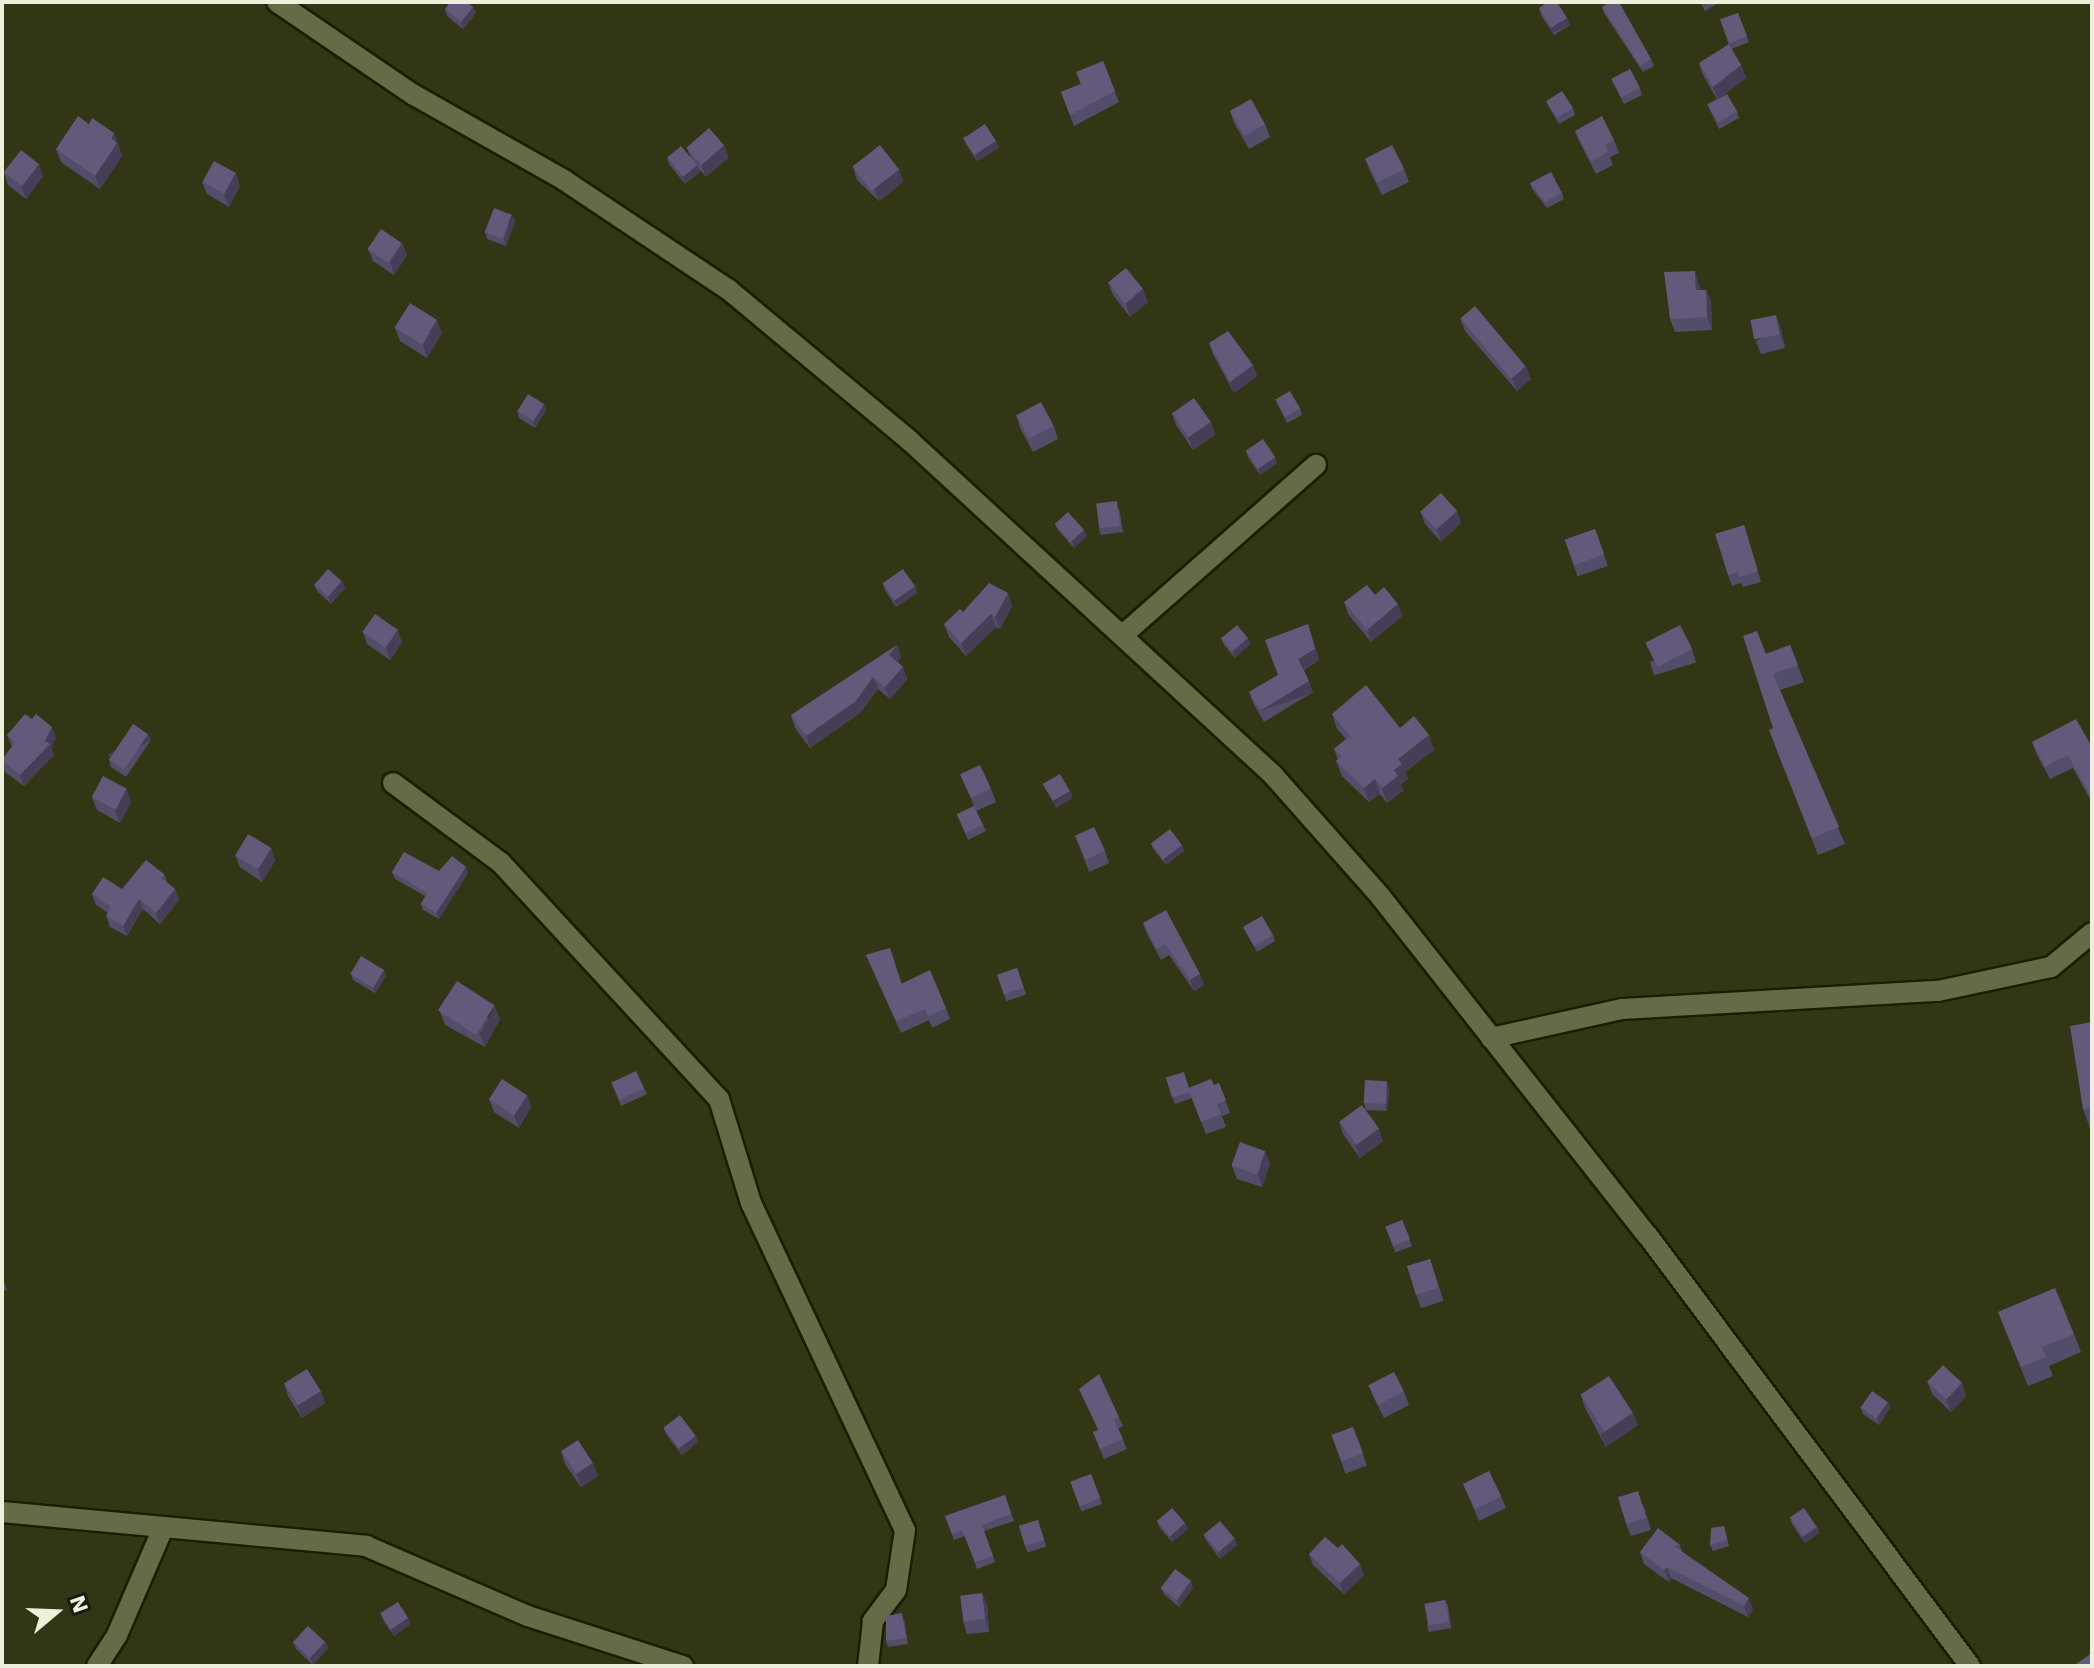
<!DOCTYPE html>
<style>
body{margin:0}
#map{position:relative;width:2094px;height:1668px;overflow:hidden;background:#323614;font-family:"Work Sans",sans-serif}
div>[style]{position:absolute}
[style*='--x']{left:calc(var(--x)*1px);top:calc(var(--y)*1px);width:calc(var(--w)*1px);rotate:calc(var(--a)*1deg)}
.roads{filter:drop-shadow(2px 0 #1a1e00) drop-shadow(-2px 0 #1a1e00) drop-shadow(0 2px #1a1e00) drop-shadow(0 -2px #1a1e00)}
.minor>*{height:20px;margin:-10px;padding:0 10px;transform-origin:10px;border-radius:10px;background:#666b47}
.wall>*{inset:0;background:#544d6a;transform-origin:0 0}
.shaded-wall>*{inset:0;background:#453e56;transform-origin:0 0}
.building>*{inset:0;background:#62597b;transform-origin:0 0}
span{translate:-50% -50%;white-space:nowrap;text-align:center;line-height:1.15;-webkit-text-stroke:7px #1a1c0e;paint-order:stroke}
.frame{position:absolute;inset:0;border:4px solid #edf1dc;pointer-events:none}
.north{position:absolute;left:16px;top:1572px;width:80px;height:80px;-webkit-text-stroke:6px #1a1c0e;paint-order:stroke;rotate:71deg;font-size:22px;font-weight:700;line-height:32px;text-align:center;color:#edf1dc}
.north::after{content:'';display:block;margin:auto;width:28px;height:36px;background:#edf1dc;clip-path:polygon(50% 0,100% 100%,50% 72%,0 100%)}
</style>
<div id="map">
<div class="roads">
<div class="minor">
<i style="--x:277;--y:2;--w:166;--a:34.2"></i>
<i style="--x:414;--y:95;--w:172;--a:29.5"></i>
<i style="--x:564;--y:180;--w:198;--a:33.7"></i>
<i style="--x:729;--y:290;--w:236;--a:39.8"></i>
<i style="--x:910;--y:441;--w:495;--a:42.6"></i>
<i style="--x:1274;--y:776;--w:160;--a:48.5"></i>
<i style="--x:1380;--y:896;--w:433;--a:51.8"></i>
<i style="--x:1648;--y:1236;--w:537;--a:53.17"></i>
<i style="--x:1124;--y:634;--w:256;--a:-41.4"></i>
<i style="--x:393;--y:783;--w:134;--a:36.5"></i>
<i style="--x:501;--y:863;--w:321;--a:47.3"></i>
<i style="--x:719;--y:1099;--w:109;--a:72.9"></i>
<i style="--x:751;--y:1203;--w:361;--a:64.8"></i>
<i style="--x:905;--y:1530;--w:61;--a:98.5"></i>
<i style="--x:896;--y:1590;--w:39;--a:127"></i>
<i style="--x:873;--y:1621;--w:45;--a:96.3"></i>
<i style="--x:1491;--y:1038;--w:134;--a:-12.5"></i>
<i style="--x:1622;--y:1009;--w:317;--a:-3.3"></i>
<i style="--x:1938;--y:991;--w:116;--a:-12"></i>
<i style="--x:2051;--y:967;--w:53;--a:-39.7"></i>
<i style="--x:2;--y:1512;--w:366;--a:5.3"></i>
<i style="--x:366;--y:1546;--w:176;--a:23.4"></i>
<i style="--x:528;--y:1616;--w:163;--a:17.9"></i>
<i style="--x:97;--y:1666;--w:37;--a:-57"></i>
<i style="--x:117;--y:1635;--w:116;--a:-66.7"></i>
</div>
</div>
<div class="wall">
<i style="clip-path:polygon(1700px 2px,1720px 2px,1705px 11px)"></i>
<i style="clip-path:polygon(473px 7px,476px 13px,463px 29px,447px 16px,445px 9px)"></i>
<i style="clip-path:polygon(1602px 7px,1651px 59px,1654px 66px,1643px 72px,1604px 13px)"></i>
<i style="clip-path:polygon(1539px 8px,1567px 18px,1570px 25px,1554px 35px,1541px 15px)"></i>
<i style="clip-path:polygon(1738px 13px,1749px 42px,1731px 49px,1741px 65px,1746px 78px,1721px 97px,1737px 111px,1739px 118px,1719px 129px,1707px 104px,1717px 99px,1703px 75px,1699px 63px,1729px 45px,1720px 19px)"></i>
<i style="clip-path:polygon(1103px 61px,1119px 102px,1074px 126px,1061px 92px,1080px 84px)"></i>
<i style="clip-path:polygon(1611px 79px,1640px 88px,1642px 95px,1624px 104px)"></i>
<i style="clip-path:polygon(1546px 101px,1573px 108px,1575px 115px,1559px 124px,1549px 107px)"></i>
<i style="clip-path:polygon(1230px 111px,1265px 124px,1270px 137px,1249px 149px,1234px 123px)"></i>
<i style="clip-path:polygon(89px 124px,114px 133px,122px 156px,100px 189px,61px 162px,56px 149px)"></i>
<i style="clip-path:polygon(1575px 131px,1614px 140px,1619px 153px,1610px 157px,1613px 165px,1596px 174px,1580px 143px)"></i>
<i style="clip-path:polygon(963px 137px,996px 141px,999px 148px,977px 161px,966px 144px)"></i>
<i style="clip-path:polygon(724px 145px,728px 158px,706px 177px,699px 169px,700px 172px,685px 184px,669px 164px,667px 158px,690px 156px,687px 148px)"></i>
<i style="clip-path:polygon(1365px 159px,1404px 169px,1409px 182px,1382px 195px,1370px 171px)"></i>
<i style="clip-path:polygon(853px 167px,899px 169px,903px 182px,879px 201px,857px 180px)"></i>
<i style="clip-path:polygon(4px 172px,43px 176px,26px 199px,8px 185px)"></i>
<i style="clip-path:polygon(202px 182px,240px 186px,229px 207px,207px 194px)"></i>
<i style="clip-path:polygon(1530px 183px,1562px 193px,1564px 199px,1547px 208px,1532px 189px)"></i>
<i style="clip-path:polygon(515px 221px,506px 246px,487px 239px,485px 232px)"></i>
<i style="clip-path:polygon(402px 243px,407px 255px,394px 275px,373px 261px,368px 249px)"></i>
<i style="clip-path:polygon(1108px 282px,1148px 302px,1130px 317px,1113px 295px)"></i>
<i style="clip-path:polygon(1699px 284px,1700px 290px,1706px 290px,1711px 302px,1712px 330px,1675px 332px,1670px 319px)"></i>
<i style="clip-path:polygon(1460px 318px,1531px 379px,1517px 391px,1465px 331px)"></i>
<i style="clip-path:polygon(395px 328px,442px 333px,427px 358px,400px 341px)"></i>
<i style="clip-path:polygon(1781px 328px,1785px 348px,1761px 354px,1756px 341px)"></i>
<i style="clip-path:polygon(1209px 343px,1253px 365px,1257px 376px,1234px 393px,1213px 354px)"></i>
<i style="clip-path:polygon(1275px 399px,1300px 408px,1302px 415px,1287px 423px)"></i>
<i style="clip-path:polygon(546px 410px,535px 428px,519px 418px,517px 411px)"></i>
<i style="clip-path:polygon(1172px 413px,1211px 422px,1215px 435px,1193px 450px,1176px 425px)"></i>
<i style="clip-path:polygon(1016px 415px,1054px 426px,1058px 439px,1033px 452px,1020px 428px)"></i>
<i style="clip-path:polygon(1246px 451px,1277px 463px,1260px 475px,1248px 457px)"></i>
<i style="clip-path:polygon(1119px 508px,1123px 532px,1101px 535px,1099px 529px)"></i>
<i style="clip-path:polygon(1457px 511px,1461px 523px,1441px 542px,1425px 524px,1421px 512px)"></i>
<i style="clip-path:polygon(1055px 524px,1084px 530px,1087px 536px,1074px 548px,1058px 530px)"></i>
<i style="clip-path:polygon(1744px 525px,1761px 582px,1743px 587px,1741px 583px,1732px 586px,1728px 575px)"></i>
<i style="left:1595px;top:529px;width:39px;height:32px;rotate:71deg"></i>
<i style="clip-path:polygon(342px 581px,345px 588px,331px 604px,317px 591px,314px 585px)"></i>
<i style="clip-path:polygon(883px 584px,915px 586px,917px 593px,896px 607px,885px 590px)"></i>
<i style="clip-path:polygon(1008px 593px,1012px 606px,1000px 629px,996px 627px,966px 656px,949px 637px,944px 624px,963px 612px)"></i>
<i style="clip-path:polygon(1344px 602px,1402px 616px,1371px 642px,1348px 614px)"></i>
<i style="clip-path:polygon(1308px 624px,1319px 660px,1304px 670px,1313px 692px,1264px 722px,1253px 703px,1249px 692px,1278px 675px)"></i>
<i style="clip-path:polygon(363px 632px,402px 642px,390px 660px,367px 644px)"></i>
<i style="clip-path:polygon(1221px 638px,1248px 638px,1250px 644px,1235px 658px,1224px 645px)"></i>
<i style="clip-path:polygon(897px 645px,901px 657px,898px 662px,903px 667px,907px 679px,890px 699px,878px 689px,860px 713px,810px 748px,795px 728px,791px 715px)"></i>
<i style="clip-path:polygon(1790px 645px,1804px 682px,1780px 690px,1845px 844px,1818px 855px,1775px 746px,1766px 654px)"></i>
<i style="left:1692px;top:649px;width:14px;height:44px;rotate:73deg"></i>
<i style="clip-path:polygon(1332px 714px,1400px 728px,1434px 750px,1405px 772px,1408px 779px,1401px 784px,1403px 791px,1387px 803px,1380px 794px,1369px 802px,1342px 776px,1336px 761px,1338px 760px,1334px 749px,1346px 739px,1337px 729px)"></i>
<i style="clip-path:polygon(7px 735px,56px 738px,51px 748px,54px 755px,24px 786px,5px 772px,2px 763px,2px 760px,12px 747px)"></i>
<i style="clip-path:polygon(151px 740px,126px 777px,111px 767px,109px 760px)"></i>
<i style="clip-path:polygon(2032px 742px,2092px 747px,2092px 803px,2073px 768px,2050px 779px,2037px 755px)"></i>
<i style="clip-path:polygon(960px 774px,991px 789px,996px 802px,976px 811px,986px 831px,968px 840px,957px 815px,974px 806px)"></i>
<i style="clip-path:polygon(92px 797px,131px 802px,120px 823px,97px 810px)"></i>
<i style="clip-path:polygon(1075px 835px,1105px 851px,1109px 863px,1089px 872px)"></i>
<i style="clip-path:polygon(1151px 843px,1182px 845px,1184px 851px,1166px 865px,1154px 850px)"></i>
<i style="clip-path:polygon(271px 848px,275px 861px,262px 882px,240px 867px,235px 855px)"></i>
<i style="clip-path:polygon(392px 872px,468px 873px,439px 919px,423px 910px,421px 904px,425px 896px,395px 879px)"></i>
<i style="clip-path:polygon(164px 874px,167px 882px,175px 889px,179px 900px,160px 924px,143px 909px,127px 936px,110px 927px,106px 916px,108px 913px,96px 905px,92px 894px,122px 889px)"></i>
<i style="clip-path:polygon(1143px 923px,1200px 974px,1204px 985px,1194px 991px,1169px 955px,1161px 960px,1147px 934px)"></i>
<i style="clip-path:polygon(1244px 928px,1273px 935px,1275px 941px,1257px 952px)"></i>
<i style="clip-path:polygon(890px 948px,902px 984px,946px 1008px,950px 1019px,932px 1028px,929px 1020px,901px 1033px,866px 955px)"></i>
<i style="left:1017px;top:968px;width:28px;height:21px;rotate:71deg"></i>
<i style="clip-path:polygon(351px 974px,386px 976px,375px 993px,353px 980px)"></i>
<i style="clip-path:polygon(440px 1012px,500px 1019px,485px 1047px,445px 1025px)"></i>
<i style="clip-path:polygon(2092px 1022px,2092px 1127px,2090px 1128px,2083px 1109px)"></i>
<i style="clip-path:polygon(1166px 1077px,1189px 1088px,1214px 1085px,1219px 1083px,1230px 1113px,1222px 1116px,1226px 1127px,1206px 1134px,1192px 1098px,1175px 1104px)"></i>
<i style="clip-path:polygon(611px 1082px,644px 1088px,647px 1094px,621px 1106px)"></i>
<i style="clip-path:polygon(1389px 1088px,1387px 1111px,1366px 1110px,1364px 1103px)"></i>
<i style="clip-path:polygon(527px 1095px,531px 1107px,519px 1128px,494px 1112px,489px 1099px)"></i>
<i style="clip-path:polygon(1339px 1121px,1383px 1141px,1360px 1158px,1343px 1134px)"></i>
<i style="clip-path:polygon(1270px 1163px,1262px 1187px,1237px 1179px,1232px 1166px)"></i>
<i style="left:1402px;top:1220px;width:28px;height:18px;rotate:69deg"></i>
<i style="left:1430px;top:1259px;width:44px;height:24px;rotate:72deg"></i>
<i style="clip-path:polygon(2px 1276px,7px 1290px,2px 1292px)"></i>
<i style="clip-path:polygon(1998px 1312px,2074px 1334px,2081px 1352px,2049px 1366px,2053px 1376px,2028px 1386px)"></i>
<i style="clip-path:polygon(1927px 1381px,1962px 1383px,1966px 1396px,1951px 1412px,1932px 1394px)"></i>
<i style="clip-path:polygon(284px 1383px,321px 1391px,325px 1403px,302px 1418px,288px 1396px)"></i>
<i style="clip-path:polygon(1369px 1386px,1404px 1392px,1409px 1405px,1384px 1418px,1374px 1398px)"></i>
<i style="clip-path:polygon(1079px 1389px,1119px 1417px,1123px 1426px,1118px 1429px,1127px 1449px,1104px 1459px,1093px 1432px,1098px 1430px)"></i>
<i style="clip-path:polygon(1581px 1395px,1638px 1425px,1606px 1447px,1585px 1408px)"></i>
<i style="clip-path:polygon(1888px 1402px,1890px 1408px,1879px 1425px,1863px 1414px,1860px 1407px)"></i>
<i style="left:1353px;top:1427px;width:41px;height:23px;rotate:70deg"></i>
<i style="clip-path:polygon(664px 1428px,696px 1436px,698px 1442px,682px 1455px,666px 1434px)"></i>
<i style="clip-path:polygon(561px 1451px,593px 1463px,598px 1476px,581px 1487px,565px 1464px)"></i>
<i style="left:1091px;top:1474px;width:32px;height:22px;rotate:70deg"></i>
<i style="clip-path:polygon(1463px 1484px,1501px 1496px,1506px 1508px,1479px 1521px)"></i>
<i style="clip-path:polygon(1005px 1495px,1014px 1521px,984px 1531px,995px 1562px,977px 1569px,965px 1536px,954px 1540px,945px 1516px)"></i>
<i style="clip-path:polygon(1643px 1504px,1651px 1530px,1631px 1536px,1626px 1524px)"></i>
<i style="clip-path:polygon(1790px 1518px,1817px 1527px,1819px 1533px,1805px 1543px,1792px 1524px)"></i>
<i style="left:1038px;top:1520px;width:28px;height:20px;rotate:73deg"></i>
<i style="clip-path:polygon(1157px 1521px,1188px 1529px,1172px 1542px,1160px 1528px)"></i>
<i style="clip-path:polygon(1724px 1526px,1729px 1546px,1713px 1551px,1710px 1545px)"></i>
<i style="clip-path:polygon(1203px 1534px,1237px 1545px,1220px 1559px,1206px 1540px)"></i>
<i style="clip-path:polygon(1680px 1545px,1682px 1552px,1753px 1610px,1748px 1617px,1671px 1578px,1669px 1582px,1644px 1564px,1640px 1552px)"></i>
<i style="clip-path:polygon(1338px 1548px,1360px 1564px,1364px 1575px,1344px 1594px,1313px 1565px,1309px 1554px)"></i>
<i style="clip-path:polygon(1161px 1588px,1193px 1588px,1179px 1607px,1164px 1594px)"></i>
<i style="clip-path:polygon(982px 1593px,987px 1605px,989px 1632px,967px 1634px,963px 1621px)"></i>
<i style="clip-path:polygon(1445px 1600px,1448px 1606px,1451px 1628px,1429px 1632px,1427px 1625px)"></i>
<i style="clip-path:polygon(381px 1614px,408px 1618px,410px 1624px,394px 1636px,383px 1620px)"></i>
<i style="clip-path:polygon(904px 1619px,908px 1644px,888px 1647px,886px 1641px)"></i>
<i style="clip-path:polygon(293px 1642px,325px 1642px,328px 1648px,313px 1665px,296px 1649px)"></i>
</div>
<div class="shaded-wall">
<i style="clip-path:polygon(473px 7px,476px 13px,463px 29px,461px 22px)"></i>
<i style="left:1567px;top:18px;width:8px;height:19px;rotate:67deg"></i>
<i style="clip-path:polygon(1741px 65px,1746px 78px,1718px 99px,1713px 87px)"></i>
<i style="clip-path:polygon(114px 133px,122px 156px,100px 189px,95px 176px)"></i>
<i style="clip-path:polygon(996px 141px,999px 148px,977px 161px,975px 155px)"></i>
<i style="clip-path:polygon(724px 145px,728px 158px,706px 177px,701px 164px)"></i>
<i style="clip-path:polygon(39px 164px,43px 176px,26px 199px,21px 186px)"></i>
<i style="clip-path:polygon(697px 165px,700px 172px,685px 184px,682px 177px)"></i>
<i style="clip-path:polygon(899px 169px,903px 182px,879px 201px,874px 188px)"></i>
<i style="clip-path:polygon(236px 173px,240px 186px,229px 207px,224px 194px)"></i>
<i style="clip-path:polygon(512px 215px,515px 221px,506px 246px,504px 239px)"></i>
<i style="clip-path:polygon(402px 243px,407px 255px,394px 275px,390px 262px)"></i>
<i style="clip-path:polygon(1695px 271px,1699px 284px,1700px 303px,1696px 290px)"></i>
<i style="clip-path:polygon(1143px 289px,1148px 302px,1130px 317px,1126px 304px)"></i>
<i style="clip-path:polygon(1706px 290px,1711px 302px,1712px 330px,1707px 317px)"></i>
<i style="clip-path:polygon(1776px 315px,1781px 328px,1785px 348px,1780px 335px)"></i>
<i style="clip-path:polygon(437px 320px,442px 333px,427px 358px,423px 345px)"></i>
<i style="clip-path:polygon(1253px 365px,1257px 376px,1234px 393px,1230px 382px)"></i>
<i style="clip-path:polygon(1526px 366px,1531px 379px,1517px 391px,1512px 378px)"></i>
<i style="clip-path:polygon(544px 404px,546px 410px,535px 428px,533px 421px)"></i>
<i style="clip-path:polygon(1211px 422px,1215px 435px,1193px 450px,1188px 437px)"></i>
<i style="clip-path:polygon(1275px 457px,1277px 463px,1260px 475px,1258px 469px)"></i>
<i style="clip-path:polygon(1457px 511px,1461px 523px,1441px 542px,1437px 529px)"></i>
<i style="clip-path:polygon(1084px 530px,1087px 536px,1074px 548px,1072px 541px)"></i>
<i style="clip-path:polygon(342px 581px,345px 588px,331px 604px,328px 597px)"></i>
<i style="clip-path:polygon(915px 586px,917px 593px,896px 607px,894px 600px)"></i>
<i style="clip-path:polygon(1008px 593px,1012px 606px,1000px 629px,995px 617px)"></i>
<i style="clip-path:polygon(1398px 604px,1402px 616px,1371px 642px,1367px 630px)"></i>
<i style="clip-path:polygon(991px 614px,996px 627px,966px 656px,961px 643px)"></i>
<i style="clip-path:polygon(1308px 624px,1319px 660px,1302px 670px,1298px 659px)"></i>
<i style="clip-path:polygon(398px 630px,402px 642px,390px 660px,386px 647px)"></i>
<i style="clip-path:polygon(1248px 638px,1250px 644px,1235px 658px,1233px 652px)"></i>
<i style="clip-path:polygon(897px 645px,901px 657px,894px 667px,889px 655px)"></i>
<i style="clip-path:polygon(903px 667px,907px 679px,890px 699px,885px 687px)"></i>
<i style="clip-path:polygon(873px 677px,878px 689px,860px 713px,810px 748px,806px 736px)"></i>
<i style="left:1309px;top:681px;width:12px;height:57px;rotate:70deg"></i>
<i style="clip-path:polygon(52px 727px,56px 738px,51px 748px,54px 755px,24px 786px,20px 775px,45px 741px)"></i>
<i style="left:148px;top:734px;width:7px;height:45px;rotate:63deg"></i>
<i style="clip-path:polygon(1429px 735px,1434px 750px,1405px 772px,1408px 779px,1401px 784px,1403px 791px,1387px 803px,1382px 788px,1394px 770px,1398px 759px)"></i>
<i style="clip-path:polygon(1375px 779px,1380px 794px,1369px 802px,1364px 788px)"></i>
<i style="clip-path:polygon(127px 789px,131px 802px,120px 823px,115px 810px)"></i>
<i style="clip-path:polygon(1070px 791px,1073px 798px,1056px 808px,1053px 802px)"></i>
<i style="clip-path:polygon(1182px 845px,1184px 851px,1166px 865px,1163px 859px)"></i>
<i style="clip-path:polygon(271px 848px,275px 861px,262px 882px,258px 869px)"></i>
<i style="clip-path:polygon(466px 867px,468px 873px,439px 919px,436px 913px)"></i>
<i style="clip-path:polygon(175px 889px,179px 900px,160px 924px,156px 913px)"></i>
<i style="clip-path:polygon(139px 899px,143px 909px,127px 936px,123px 926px)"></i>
<i style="clip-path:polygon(384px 970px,386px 976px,375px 993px,373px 987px)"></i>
<i style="clip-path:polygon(1200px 974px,1204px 985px,1194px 991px,1190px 980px)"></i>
<i style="clip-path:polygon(495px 1006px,500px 1019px,485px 1047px,480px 1034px)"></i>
<i style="clip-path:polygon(1387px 1081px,1389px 1088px,1387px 1111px,1385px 1105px)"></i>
<i style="clip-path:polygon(527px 1095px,531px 1107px,519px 1128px,514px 1115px)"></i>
<i style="clip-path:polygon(1379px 1128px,1383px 1141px,1360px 1158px,1355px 1145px)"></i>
<i style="clip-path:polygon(1265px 1151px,1270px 1163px,1262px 1187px,1258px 1175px)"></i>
<i style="clip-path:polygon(1962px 1383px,1966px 1396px,1951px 1412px,1946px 1400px)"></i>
<i style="clip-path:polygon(321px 1391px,325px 1403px,302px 1418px,297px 1405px)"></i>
<i style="clip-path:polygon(1888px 1402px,1890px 1408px,1879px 1425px,1877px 1418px)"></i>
<i style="clip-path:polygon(1633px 1413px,1638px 1425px,1606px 1447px,1601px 1434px)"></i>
<i style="clip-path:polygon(696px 1436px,698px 1442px,682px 1455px,679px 1448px)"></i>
<i style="clip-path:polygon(593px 1463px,598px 1476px,581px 1487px,577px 1474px)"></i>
<i style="clip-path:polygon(1185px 1523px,1188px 1529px,1172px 1542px,1170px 1536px)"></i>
<i style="clip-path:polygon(1817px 1527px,1819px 1533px,1805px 1543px,1802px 1537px)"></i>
<i style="clip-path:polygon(1235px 1539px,1237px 1545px,1220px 1559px,1218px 1552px)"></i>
<i style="clip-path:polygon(1360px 1564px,1364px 1575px,1344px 1594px,1340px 1583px)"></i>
<i style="clip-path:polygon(1667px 1567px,1671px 1578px,1669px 1582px,1664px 1570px)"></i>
<i style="clip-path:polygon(1191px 1581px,1193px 1588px,1179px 1607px,1177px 1600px)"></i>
<i style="clip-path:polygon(982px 1593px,987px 1605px,989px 1632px,985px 1619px)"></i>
<i style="clip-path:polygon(1749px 1598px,1753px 1610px,1748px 1617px,1744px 1606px)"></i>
<i style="clip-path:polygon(408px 1618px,410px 1624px,394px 1636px,391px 1630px)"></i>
<i style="clip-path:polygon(325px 1642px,328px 1648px,313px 1665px,310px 1658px)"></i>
</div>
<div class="building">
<i style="clip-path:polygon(450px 2px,467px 2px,473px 7px,461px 22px,445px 9px)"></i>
<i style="clip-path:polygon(1548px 2px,1557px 2px,1567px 18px,1551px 28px,1539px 8px)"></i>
<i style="clip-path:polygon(1610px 2px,1619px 2px,1651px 59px,1640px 66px,1602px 7px)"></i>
<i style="left:1738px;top:13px;width:25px;height:19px;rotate:69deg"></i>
<i style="clip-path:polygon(1729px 44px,1741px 65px,1713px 87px,1699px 63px)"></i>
<i style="clip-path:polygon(1103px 61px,1115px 91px,1070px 115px,1061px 92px,1081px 84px,1076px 72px)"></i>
<i style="left:1630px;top:69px;width:21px;height:21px;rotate:62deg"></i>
<i style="left:1562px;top:91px;width:20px;height:19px;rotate:57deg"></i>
<i style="left:1727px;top:94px;width:20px;height:22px;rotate:60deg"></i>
<i style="left:1251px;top:99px;width:29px;height:24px;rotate:61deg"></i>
<i style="clip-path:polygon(78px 116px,89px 124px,92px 118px,114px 133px,111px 138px,117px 143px,95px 176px,56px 149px)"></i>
<i style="clip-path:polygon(1602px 116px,1614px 140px,1605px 145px,1608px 152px,1591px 161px,1575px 131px)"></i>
<i style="left:985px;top:124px;width:20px;height:26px;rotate:57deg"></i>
<i style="left:709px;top:128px;width:23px;height:30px;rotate:49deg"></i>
<i style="left:880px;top:145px;width:31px;height:35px;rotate:52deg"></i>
<i style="left:1392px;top:145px;width:27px;height:30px;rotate:63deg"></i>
<i style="left:681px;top:146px;width:25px;height:18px;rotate:50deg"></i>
<i style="left:21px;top:150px;width:23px;height:28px;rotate:38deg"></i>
<i style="left:214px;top:161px;width:25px;height:24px;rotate:29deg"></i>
<i style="clip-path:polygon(1551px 172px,1562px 193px,1545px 202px,1530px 183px)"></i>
<i style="left:494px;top:208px;width:19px;height:26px;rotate:21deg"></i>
<i style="left:381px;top:229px;width:25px;height:24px;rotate:34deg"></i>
<i style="left:1126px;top:268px;width:27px;height:23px;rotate:51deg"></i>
<i style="clip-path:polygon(1695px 271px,1696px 290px,1706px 290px,1707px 317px,1670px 319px,1664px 272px)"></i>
<i style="left:410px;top:303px;width:32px;height:29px;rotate:32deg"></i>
<i style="left:1475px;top:306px;width:79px;height:19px;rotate:50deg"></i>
<i style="left:1776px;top:315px;width:20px;height:26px;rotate:79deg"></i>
<i style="clip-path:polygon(1228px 331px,1253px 365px,1230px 382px,1209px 343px)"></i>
<i style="left:1290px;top:391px;width:20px;height:17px;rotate:60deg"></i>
<i style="left:528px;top:394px;width:19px;height:20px;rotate:32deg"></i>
<i style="left:1194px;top:398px;width:29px;height:27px;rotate:55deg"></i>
<i style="left:1041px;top:402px;width:27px;height:28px;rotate:62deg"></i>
<i style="left:1263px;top:439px;width:22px;height:21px;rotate:56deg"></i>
<i style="left:1441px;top:493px;width:24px;height:28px;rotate:48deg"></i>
<i style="left:1117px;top:501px;width:25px;height:21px;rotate:83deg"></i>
<i style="left:1068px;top:512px;width:24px;height:18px;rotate:48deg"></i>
<i style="clip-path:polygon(1744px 525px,1758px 571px,1739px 577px,1738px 572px,1728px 575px,1715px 534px)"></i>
<i style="left:1595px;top:529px;width:27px;height:32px;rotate:70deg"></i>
<i style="left:328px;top:569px;width:18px;height:21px;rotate:41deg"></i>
<i style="left:903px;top:569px;width:21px;height:25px;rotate:55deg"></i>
<i style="clip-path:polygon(989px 583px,1008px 593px,995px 617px,991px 614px,961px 643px,944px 624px,960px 609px,963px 612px)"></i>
<i style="clip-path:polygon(1367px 585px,1375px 595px,1384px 587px,1398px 604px,1367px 630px,1344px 602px)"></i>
<i style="left:375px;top:614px;width:28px;height:22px;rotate:35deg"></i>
<i style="clip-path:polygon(1308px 624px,1315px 649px,1298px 659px,1309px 681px,1260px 711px,1249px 692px,1278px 675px,1265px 640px)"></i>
<i style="left:1237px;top:625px;width:17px;height:21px;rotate:50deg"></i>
<i style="left:1680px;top:625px;width:27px;height:39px;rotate:63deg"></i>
<i style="clip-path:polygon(1757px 631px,1766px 654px,1790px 645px,1798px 665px,1773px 674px,1839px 827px,1812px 838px,1769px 730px,1773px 728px,1743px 636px)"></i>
<i style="clip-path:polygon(897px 645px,889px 655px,903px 667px,885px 687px,873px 677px,856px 701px,806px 736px,791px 715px)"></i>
<i style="clip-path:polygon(1366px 685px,1400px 728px,1414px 716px,1429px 735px,1398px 759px,1402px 764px,1394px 770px,1398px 776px,1382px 788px,1375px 779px,1364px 788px,1336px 761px,1341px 757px,1334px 749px,1350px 736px,1332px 714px)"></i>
<i style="clip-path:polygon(25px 714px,32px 719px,36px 714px,52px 727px,45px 741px,50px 744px,20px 775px,2px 760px,15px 742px,7px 735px)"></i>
<i style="clip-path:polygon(2076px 719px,2092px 747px,2092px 799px,2068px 755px,2045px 767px,2032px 742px)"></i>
<i style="left:133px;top:724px;width:18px;height:43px;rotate:34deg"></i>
<i style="left:980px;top:765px;width:26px;height:22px;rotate:65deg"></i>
<i style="left:1060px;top:774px;width:20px;height:20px;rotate:60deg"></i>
<i style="left:103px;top:776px;width:27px;height:24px;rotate:28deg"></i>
<i style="left:974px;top:806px;width:21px;height:19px;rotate:65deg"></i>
<i style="left:1094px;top:827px;width:26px;height:21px;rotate:65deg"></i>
<i style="left:1170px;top:829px;width:20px;height:24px;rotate:53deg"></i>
<i style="left:248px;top:834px;width:27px;height:25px;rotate:31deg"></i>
<i style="clip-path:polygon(404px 852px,439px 871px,452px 856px,466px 867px,436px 913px,421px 904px,427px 893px,392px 872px)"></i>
<i style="clip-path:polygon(146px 860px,164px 874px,161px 878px,175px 889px,156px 913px,139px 899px,123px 926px,106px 916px,111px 907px,92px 894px,103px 877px,122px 889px)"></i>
<i style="clip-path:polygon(1166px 910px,1200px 974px,1190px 980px,1165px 944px,1157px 949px,1143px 923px)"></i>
<i style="left:1262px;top:916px;width:22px;height:22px;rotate:60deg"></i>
<i style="clip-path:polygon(890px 948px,901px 984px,930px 970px,946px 1008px,928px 1016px,925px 1009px,896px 1021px,866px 955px)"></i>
<i style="left:361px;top:956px;width:27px;height:21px;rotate:31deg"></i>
<i style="left:1017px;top:968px;width:21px;height:21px;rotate:71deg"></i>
<i style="left:457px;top:981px;width:45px;height:35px;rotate:33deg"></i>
<i style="clip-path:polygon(2092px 1022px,2092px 1107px,2083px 1109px,2070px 1026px)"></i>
<i style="left:636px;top:1071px;width:19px;height:27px;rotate:65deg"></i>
<i style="left:1184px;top:1072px;width:21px;height:19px;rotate:73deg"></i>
<i style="left:502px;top:1079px;width:30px;height:24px;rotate:33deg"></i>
<i style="clip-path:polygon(1211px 1079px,1214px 1085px,1219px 1083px,1226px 1100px,1217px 1104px,1221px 1114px,1201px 1122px,1188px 1088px)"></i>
<i style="left:1365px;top:1080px;width:22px;height:23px;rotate:3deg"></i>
<i style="left:1362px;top:1105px;width:29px;height:28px;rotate:54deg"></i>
<i style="left:1240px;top:1142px;width:27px;height:25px;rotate:20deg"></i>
<i style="left:1402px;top:1220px;width:21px;height:18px;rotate:67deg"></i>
<i style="left:1430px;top:1259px;width:30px;height:24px;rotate:73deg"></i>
<i style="clip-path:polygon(2055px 1288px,2074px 1334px,2042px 1347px,2046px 1357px,2021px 1367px,1998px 1312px)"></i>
<i style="left:1943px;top:1365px;width:26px;height:23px;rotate:43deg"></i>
<i style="left:307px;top:1369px;width:26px;height:27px;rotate:58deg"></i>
<i style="left:1394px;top:1372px;width:22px;height:29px;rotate:63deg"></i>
<i style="clip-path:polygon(1099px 1374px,1119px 1417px,1114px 1419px,1123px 1439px,1100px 1449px,1093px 1432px,1099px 1430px,1079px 1389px)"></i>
<i style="left:1609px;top:1376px;width:44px;height:34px;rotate:57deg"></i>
<i style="left:1872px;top:1391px;width:19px;height:20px;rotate:35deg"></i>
<i style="left:680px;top:1415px;width:26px;height:21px;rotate:53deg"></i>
<i style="left:1353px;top:1427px;width:28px;height:23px;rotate:69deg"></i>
<i style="left:578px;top:1440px;width:27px;height:20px;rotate:57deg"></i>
<i style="left:1489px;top:1471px;width:28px;height:29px;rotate:64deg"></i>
<i style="left:1091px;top:1474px;width:26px;height:22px;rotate:69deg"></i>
<i style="left:1638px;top:1491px;width:28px;height:21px;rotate:73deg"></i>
<i style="clip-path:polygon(1005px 1495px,1011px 1514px,982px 1525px,993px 1556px,975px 1562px,962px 1530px,952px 1534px,945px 1516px)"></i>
<i style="left:1172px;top:1508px;width:20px;height:20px;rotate:49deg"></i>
<i style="left:1804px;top:1508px;width:23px;height:17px;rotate:56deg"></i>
<i style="left:1038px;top:1520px;width:21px;height:20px;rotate:73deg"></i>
<i style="left:1220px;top:1521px;width:23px;height:21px;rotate:50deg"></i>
<i style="clip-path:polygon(1724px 1526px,1727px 1540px,1710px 1545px,1711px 1528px)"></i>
<i style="clip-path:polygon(1658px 1528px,1680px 1545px,1674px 1546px,1749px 1598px,1744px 1606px,1667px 1567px,1664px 1570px,1640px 1552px)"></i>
<i style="clip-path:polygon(1325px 1537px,1338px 1548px,1342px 1544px,1360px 1564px,1340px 1583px,1309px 1554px)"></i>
<i style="left:1175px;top:1569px;width:20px;height:24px;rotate:37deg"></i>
<i style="left:982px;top:1593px;width:26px;height:22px;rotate:83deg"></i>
<i style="left:1445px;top:1600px;width:22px;height:21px;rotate:80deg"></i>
<i style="left:398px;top:1602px;width:19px;height:21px;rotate:58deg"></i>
<i style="clip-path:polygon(902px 1613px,906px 1638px,886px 1641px,886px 1616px)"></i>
<i style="left:308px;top:1626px;width:23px;height:22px;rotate:43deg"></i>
<i style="clip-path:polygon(2092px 1653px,2092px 1666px,2073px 1666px)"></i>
</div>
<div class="frame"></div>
<div class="north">N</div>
</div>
